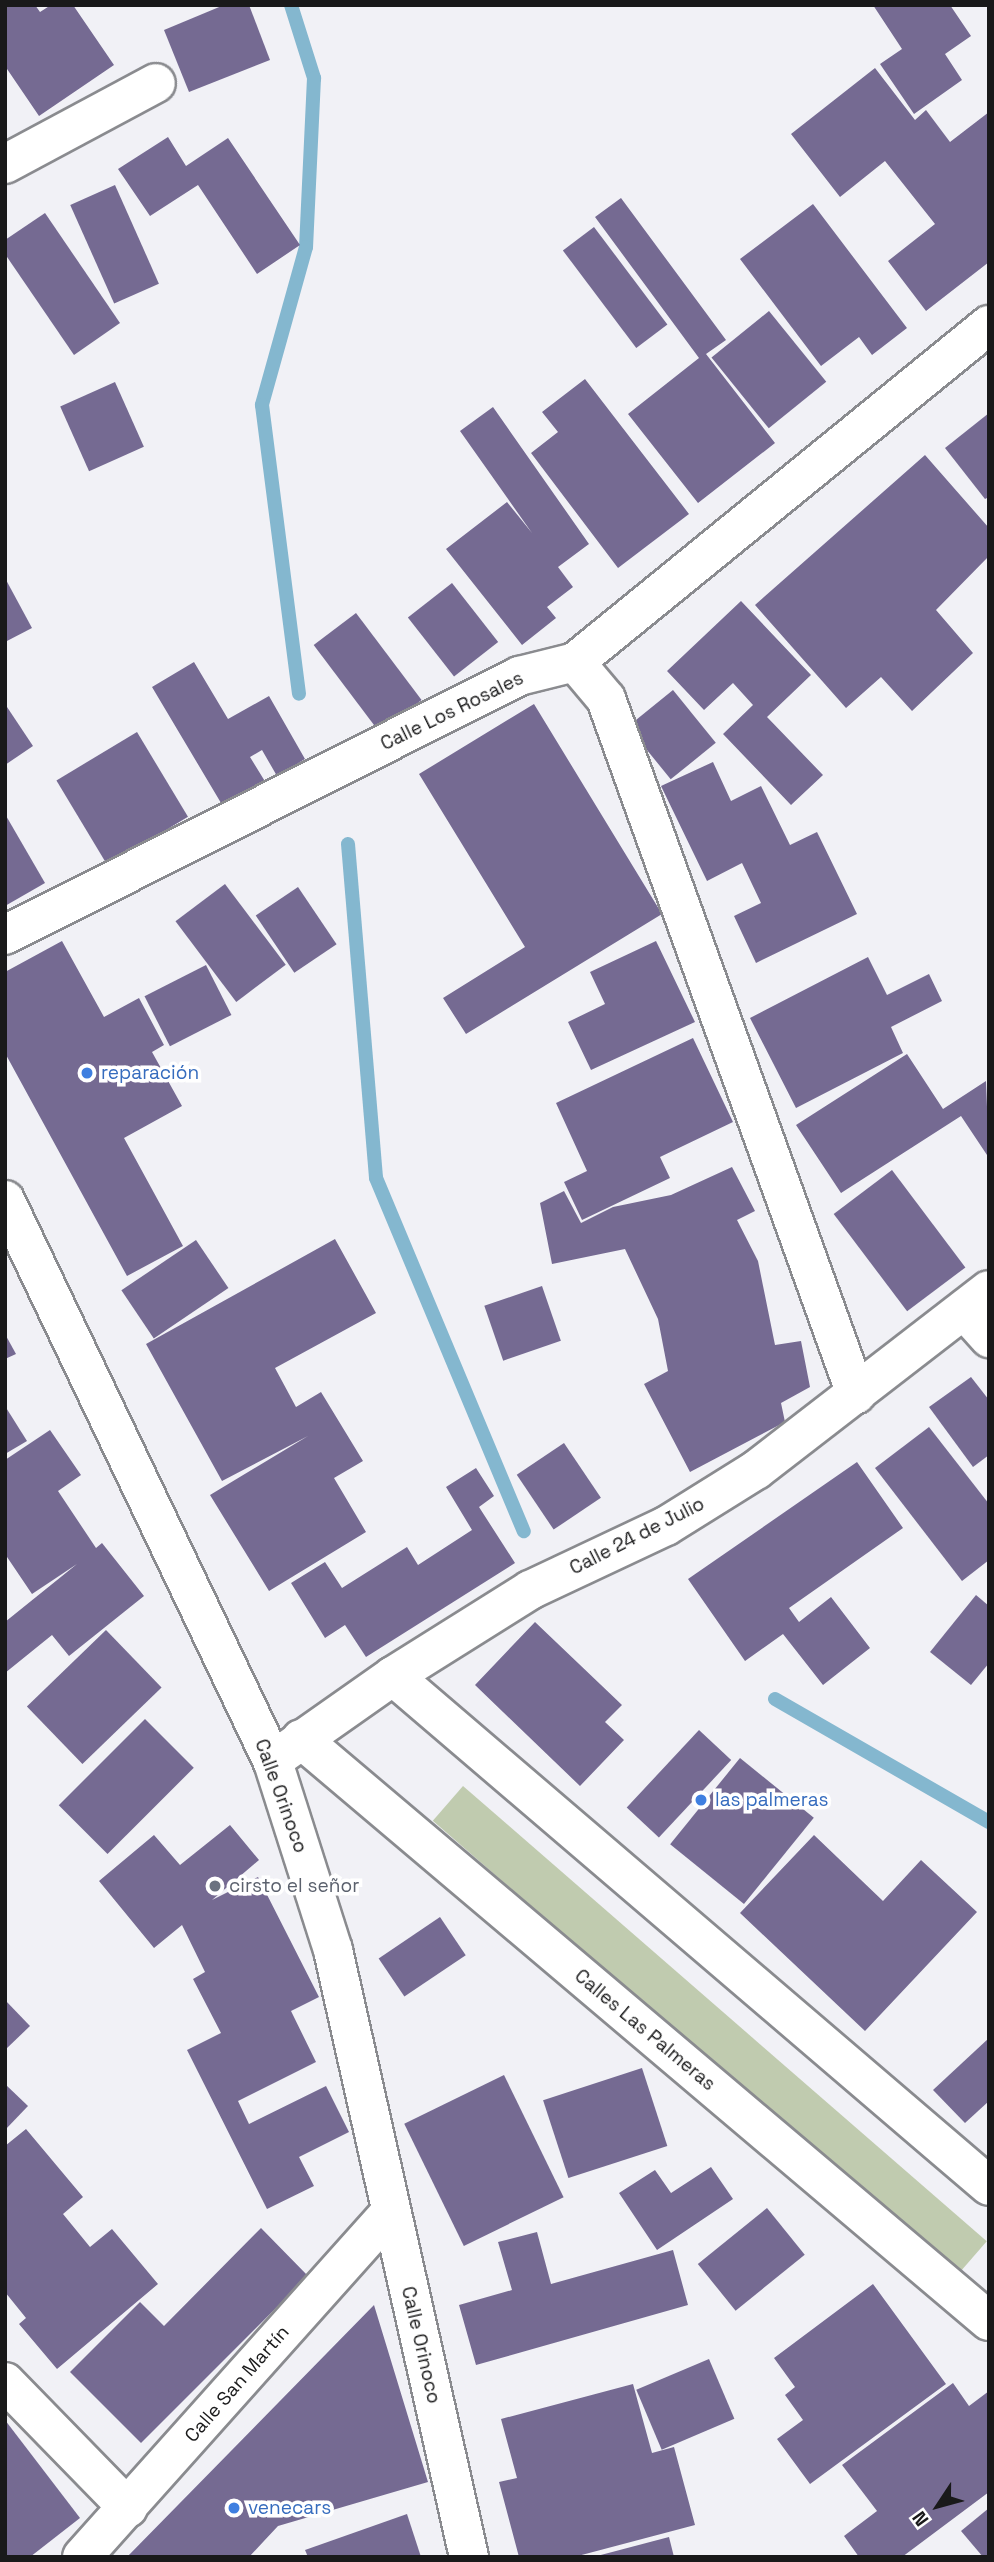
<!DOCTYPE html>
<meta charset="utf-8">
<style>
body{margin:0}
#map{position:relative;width:994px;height:2562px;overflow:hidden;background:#f1f1f6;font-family:"Space Grotesk",sans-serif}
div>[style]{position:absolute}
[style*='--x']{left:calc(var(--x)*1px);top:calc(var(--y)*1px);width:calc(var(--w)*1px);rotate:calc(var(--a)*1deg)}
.green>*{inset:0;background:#c0cbaf;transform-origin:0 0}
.stream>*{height:14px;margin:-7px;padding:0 7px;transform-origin:7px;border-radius:7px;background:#84b7cf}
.building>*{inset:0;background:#756a92;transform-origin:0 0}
.roads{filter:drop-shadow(2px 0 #8a8b8f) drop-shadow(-2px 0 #8a8b8f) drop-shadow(0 2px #8a8b8f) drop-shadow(0 -2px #8a8b8f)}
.minor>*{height:38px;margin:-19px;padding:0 19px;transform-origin:19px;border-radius:19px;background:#fff}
.dots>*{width:19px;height:19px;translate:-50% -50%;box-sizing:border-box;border:4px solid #fff;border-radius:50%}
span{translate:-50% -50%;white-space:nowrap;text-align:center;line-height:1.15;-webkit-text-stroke:7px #fff;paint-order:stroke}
.street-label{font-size:19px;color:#19191a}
.shop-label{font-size:19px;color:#366cbe}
.left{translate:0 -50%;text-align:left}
.worship-label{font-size:19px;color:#5b616d}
.frame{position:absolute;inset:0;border:7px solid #19191a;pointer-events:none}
.north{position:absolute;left:903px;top:2471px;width:70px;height:70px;-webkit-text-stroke:5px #fff;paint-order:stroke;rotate:234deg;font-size:19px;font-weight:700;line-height:28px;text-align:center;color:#19191a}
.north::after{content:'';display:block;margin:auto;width:24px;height:32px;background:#19191a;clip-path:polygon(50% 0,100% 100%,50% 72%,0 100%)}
</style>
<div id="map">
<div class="green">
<i style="left:463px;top:1786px;width:694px;height:46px;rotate:41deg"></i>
</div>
<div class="stream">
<i style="--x:291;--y:5;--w:77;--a:72.5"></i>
<i style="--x:314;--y:78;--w:169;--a:92.7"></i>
<i style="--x:306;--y:247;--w:164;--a:105.6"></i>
<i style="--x:262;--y:405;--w:291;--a:82.7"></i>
<i style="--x:348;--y:844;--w:335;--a:85.2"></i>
<i style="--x:376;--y:1178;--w:383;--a:67.3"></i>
<i style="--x:775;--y:1699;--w:247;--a:29.9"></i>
</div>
<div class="building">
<i style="clip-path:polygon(5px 5px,35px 5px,40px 12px,51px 5px,73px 5px,114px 65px,39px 116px,5px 66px)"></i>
<i style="clip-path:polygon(224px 5px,249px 5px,270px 60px,189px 92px,164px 30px)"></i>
<i style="clip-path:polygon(873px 5px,950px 5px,971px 36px,945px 54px,962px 80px,914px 114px,880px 64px,902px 49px)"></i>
<i style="clip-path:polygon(875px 68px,915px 120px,926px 110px,950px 142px,989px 112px,989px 262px,926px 311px,888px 261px,935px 224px,885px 161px,840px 197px,791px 134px)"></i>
<i style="clip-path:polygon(168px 137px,186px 166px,228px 138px,300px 245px,257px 274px,198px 185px,150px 216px,118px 169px)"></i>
<i style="left:115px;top:185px;width:108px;height:49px;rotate:66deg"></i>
<i style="clip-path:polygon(621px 198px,726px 340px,706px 354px,775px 443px,698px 503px,628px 414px,699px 358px,595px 217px)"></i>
<i style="clip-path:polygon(813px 204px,907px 328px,872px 355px,859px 337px,821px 366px,740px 259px)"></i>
<i style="clip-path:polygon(45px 213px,120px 323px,74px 355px,5px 254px,5px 240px)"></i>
<i style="left:594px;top:227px;width:122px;height:39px;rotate:53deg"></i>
<i style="left:769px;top:311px;width:91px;height:74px;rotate:51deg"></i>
<i style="clip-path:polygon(585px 379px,689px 514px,618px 568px,531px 453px,558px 432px,542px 412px)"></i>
<i style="left:115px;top:382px;width:71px;height:60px;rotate:66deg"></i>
<i style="clip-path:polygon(493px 407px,589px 544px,558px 567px,573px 587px,547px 607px,556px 618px,522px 645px,446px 549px,507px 502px,532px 533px,460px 431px)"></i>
<i style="clip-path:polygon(989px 413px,989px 497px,985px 499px,945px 448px)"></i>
<i style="clip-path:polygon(925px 455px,989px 528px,989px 556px,936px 610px,973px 653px,912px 711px,881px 677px,846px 708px,755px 605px)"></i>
<i style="clip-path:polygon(5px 578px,32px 628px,5px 642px)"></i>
<i style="left:452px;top:583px;width:75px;height:56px;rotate:52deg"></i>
<i style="clip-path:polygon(741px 601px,811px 675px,767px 717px,823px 775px,791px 805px,723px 734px,753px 705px,733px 683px,704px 710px,667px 671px)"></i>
<i style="left:356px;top:613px;width:109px;height:53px;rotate:53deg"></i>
<i style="clip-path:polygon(194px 662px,228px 719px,269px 696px,305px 759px,277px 776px,262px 750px,250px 757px,266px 783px,224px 808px,152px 687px)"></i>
<i style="left:673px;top:690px;width:68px;height:58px;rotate:51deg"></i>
<i style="clip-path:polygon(534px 704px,662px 914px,466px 1034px,443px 998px,525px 947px,419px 774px)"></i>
<i style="clip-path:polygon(7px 707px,33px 746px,5px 765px,5px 709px)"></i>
<i style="left:137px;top:732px;width:99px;height:94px;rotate:59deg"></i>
<i style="clip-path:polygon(713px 762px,731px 801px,761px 786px,790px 845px,817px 832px,857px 914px,756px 963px,734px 916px,761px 903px,742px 863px,707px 881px,661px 786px)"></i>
<i style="clip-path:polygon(5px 814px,45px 883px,5px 906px)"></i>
<i style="left:225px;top:884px;width:101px;height:62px;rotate:53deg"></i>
<i style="left:298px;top:887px;width:69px;height:51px;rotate:56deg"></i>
<i style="clip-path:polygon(62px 941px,104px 1017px,139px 998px,164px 1045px,152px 1052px,182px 1106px,124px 1138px,183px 1246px,127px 1276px,5px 1053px,5px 972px)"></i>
<i style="clip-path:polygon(656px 941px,695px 1022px,591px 1070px,568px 1022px,605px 1004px,590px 972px)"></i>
<i style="clip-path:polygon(868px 957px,887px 995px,929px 974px,942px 1001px,891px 1027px,903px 1053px,796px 1108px,750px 1018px)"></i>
<i style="left:206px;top:965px;width:56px;height:69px;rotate:63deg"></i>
<i style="clip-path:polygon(693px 1038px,733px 1122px,660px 1157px,670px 1178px,582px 1220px,564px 1182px,587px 1171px,556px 1103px)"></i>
<i style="clip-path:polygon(907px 1054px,943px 1109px,986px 1081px,989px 1158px,961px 1116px,841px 1193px,796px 1125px)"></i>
<i style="clip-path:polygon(732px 1167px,755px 1211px,737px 1220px,758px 1261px,775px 1345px,801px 1341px,810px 1387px,781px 1403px,785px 1422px,690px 1472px,644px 1384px,668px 1371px,658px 1319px,625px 1249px,552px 1264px,540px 1203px,564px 1191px,581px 1223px,613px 1207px,671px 1195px)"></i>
<i style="left:892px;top:1170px;width:122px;height:73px;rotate:53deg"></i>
<i style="clip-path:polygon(335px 1239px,376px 1313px,275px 1368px,296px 1407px,321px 1392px,363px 1461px,334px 1478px,366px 1532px,269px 1591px,210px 1495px,308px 1436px,222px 1481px,146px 1344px)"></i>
<i style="left:196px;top:1240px;width:58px;height:90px;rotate:56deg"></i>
<i style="left:542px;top:1286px;width:58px;height:61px;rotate:71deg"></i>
<i style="clip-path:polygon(5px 1334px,16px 1354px,5px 1359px)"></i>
<i style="clip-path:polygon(971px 1377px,989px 1400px,989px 1455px,973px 1467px,929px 1407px)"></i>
<i style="clip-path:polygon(5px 1406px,27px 1441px,5px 1454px)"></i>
<i style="clip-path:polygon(929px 1427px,989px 1504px,989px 1560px,962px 1581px,875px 1468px)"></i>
<i style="clip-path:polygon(50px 1430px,81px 1475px,58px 1491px,96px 1548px,102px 1543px,144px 1596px,69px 1656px,52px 1635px,5px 1673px,5px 1622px,77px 1564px,32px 1594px,5px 1554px,5px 1460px)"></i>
<i style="left:564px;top:1443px;width:66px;height:57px;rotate:56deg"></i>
<i style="clip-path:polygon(857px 1462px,903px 1528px,789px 1608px,799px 1622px,831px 1597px,870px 1648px,823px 1685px,783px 1634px,745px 1661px,688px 1579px)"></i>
<i style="clip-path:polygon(476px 1468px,494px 1496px,479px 1507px,515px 1563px,366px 1657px,345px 1625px,325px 1638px,291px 1583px,325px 1562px,342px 1588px,407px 1547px,418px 1565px,472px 1530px,446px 1487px)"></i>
<i style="clip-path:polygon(976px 1595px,989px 1606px,989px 1663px,971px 1685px,930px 1652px)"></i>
<i style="clip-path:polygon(535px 1622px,622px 1705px,605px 1722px,624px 1740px,580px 1786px,475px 1685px)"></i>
<i style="left:106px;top:1630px;width:80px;height:110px;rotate:46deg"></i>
<i style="left:145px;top:1719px;width:69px;height:122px;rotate:45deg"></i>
<i style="left:699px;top:1730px;width:44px;height:106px;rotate:43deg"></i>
<i style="left:740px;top:1758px;width:95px;height:111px;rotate:39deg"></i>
<i style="clip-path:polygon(230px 1825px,259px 1860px,212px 1900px,258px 1877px,319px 1997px,291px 2011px,316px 2062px,238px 2101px,249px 2124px,326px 2086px,349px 2132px,299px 2157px,314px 2186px,267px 2209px,187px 2050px,221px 2033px,193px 1979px,205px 1972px,182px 1925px,154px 1948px,99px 1881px,154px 1835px,180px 1865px)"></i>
<i style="clip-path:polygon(814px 1835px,883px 1901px,921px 1860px,977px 1912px,865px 2031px,740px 1913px)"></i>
<i style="left:440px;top:1917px;width:46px;height:74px;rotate:56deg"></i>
<i style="clip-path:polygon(5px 2000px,30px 2026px,5px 2050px)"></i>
<i style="clip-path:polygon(989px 2038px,989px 2101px,965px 2123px,933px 2090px)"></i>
<i style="left:642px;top:2068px;width:82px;height:104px;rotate:72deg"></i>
<i style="left:504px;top:2075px;width:136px;height:111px;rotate:64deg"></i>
<i style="clip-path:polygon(5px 2084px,28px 2106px,5px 2130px)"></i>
<i style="clip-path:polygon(26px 2129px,83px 2197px,63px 2214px,90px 2247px,112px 2229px,158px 2284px,57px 2369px,19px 2324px,26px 2318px,5px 2292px,5px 2146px)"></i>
<i style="clip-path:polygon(711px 2167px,733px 2199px,657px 2250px,619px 2193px,655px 2170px,671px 2193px)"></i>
<i style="left:767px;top:2208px;width:60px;height:89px;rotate:51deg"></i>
<i style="clip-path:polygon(261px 2228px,308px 2276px,141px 2443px,70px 2372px,140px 2302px,164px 2326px)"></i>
<i style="clip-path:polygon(537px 2232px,551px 2284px,673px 2250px,688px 2305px,476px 2365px,459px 2305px,512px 2290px,498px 2242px)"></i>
<i style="clip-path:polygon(873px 2284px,946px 2384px,810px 2484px,777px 2439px,803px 2420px,785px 2395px,795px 2387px,774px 2358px)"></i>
<i style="clip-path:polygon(374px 2305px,428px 2482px,278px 2526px,249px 2557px,127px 2557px)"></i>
<i style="left:709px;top:2359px;width:65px;height:79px;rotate:67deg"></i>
<i style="clip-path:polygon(953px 2383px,969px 2406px,989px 2391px,989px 2492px,902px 2557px,859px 2557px,844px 2536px,877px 2511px,842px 2465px)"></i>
<i style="clip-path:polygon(633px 2384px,652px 2453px,674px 2447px,695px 2525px,574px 2557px,519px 2557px,499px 2482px,517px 2478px,501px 2419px)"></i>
<i style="clip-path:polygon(5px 2420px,80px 2518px,30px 2557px,5px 2557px)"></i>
<i style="clip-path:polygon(989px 2508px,989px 2557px,983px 2557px,961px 2531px)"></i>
<i style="clip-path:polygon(407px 2514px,421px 2557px,308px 2557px,305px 2550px)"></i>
<i style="clip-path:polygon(669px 2537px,674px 2557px,597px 2557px,597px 2556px)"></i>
</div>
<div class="roads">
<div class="minor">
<i style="--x:5;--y:164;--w:171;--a:-28.2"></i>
<i style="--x:575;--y:662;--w:48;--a:50"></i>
<i style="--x:606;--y:699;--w:739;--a:70.22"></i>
<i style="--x:5;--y:935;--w:576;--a:-26.74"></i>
<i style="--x:519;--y:676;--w:58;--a:-14"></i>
<i style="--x:575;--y:662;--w:534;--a:-39.15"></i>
<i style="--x:5;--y:1200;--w:623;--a:64.51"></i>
<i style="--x:273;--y:1762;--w:197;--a:72.3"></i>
<i style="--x:333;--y:1950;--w:622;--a:77.37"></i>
<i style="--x:964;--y:1310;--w:38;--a:48"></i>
<i style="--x:393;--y:1676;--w:784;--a:40.55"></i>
<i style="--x:301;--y:1739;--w:901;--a:40.23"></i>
<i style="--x:282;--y:1754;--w:136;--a:-35.1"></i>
<i style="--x:393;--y:1676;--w:162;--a:-32.1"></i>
<i style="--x:530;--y:1590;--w:150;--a:-25.2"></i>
<i style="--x:666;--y:1526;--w:106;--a:-31.9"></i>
<i style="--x:756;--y:1470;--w:294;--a:-37.7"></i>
<i style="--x:5;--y:2382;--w:176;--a:45.7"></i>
<i style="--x:82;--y:2557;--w:464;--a:-48.2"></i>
</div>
</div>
<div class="dots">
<i style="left:87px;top:1073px;background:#3f7fe0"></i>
<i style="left:701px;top:1800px;background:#3f7fe0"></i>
<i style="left:215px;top:1886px;background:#6b7280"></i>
<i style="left:234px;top:2508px;background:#3f7fe0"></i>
</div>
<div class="street-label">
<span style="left:452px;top:711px;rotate:-26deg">Calle Los Rosales</span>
<span style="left:637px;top:1536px;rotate:-27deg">Calle 24 de Julio</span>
<span style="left:281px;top:1796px;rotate:70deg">Calle Orinoco</span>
<span style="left:645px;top:2030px;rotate:40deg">Calles Las Palmeras</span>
<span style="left:421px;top:2345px;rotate:77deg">Calle Orinoco</span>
<span style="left:237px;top:2384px;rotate:-49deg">Calle San Martín</span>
</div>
<div class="shop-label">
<span class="left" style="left:101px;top:1073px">reparación</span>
<span class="left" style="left:715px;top:1800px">las palmeras</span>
<span class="left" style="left:248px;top:2508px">venecars</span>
</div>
<div class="worship-label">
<span class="left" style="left:229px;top:1886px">cirsto el señor</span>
</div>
<div class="frame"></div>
<div class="north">N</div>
</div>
